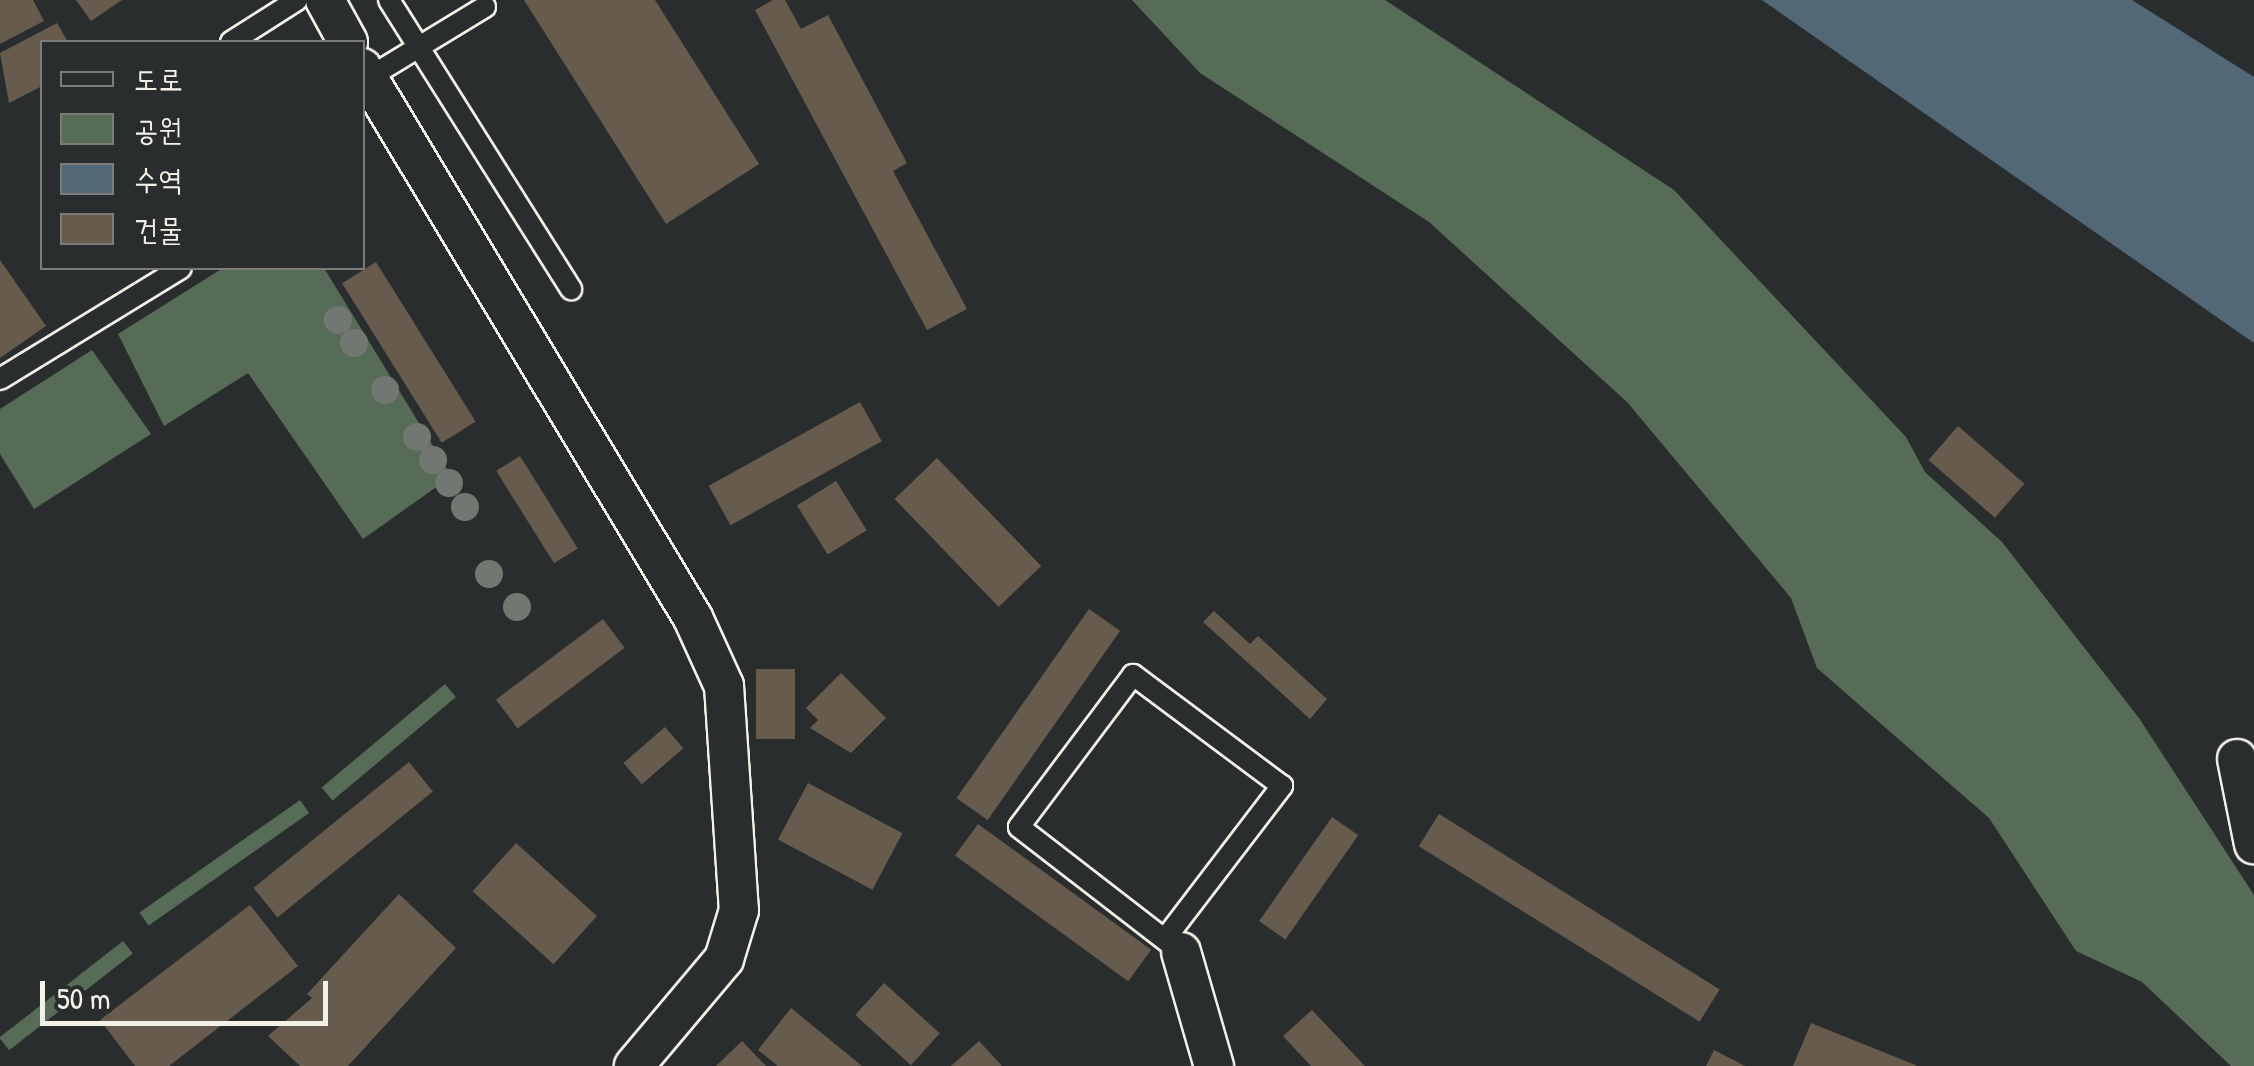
<!DOCTYPE html>
<meta charset="utf-8">
<style>
body{margin:0}
#map{position:relative;width:2254px;height:1066px;overflow:hidden;background:#2a2d2e;font-family:"Patrick Hand","Poor Story",sans-serif}
div>[style]{position:absolute}
[style*='--x']{left:calc(var(--x)*1px);top:calc(var(--y)*1px);width:calc(var(--w)*1px);rotate:calc(var(--a)*1deg)}
.green>*{inset:0;background:#566c57;transform-origin:0 0}
.water>*{inset:0;background:#536877}
.building>*{inset:0;background:#675b4e;transform-origin:0 0}
.roads{filter:drop-shadow(2px 0 #f4f1e8) drop-shadow(-2px 0 #f4f1e8) drop-shadow(0 2px #f4f1e8) drop-shadow(0 -2px #f4f1e8)}
.service>*{height:20px;margin:-10px;padding:0 10px;transform-origin:10px;border-radius:10px;background:#2a2d2e}
.minor>*{height:38px;margin:-19px;padding:0 19px;transform-origin:19px;border-radius:19px;background:#2a2d2e}
.trees>*{width:28px;height:28px;margin:-14px;border-radius:50%;background:#727871}
span{translate:-50% -50%;white-space:nowrap;text-align:center;line-height:1.15;-webkit-text-stroke:9px #2a2d2e;paint-order:stroke}
.legend{position:absolute;left:40px;top:40px;width:325px;height:230px;box-sizing:border-box;background:#2a2d2e;border:2px solid #7b7b78;margin:0;padding:12px 18px;list-style:none;font-size:30px;color:#f4f1e8}
.legend li{display:flex;align-items:center;gap:20px;height:50px}
.legend b{width:50px;border:2px solid #7b7b78}
.scale{position:absolute;left:40px;top:981px;width:288px;height:45px;box-sizing:border-box;border:5px solid #f4f1e8;border-top:0;padding-left:12px;font-size:30px;line-height:35px;white-space:nowrap;color:#f4f1e8;-webkit-text-stroke:8px #2a2d2e;paint-order:stroke}
</style>
<div id="map">
<div class="green">
<i style="clip-path:polygon(1132px 0,1385px 0,1674px 190px,1906px 437px,1925px 472px,2002px 542px,2139px 718px,2254px 895px,2254px 1066px,2231px 1066px,2142px 982px,2076px 951px,1989px 818px,1817px 668px,1791px 598px,1627px 402px,1429px 222px,1200px 73px)"></i>
<i style="clip-path:polygon(223px 268px,324px 268px,449px 472px,435px 488px,363px 539px,248px 373px,164px 426px,118px 334px)"></i>
<i style="clip-path:polygon(92px 350px,151px 434px,34px 509px,0 454px,0 409px)"></i>
<i style="left:445px;top:684px;width:17px;height:161px;rotate:50deg"></i>
<i style="left:300px;top:800px;width:16px;height:196px;rotate:55deg"></i>
<i style="left:123px;top:941px;width:16px;height:157px;rotate:52deg"></i>
</div>
<div class="water">
<i style="clip-path:polygon(1762px 0,2132px 0,2254px 77px,2254px 343px)"></i>
</div>
<div class="building">
<i style="clip-path:polygon(0 0,33px 0,44px 21px,0 44px)"></i>
<i style="clip-path:polygon(76px 0,122px 0,91px 21px)"></i>
<i style="clip-path:polygon(524px 0,655px 0,759px 164px,666px 224px)"></i>
<i style="clip-path:polygon(773px 0,785px 0,801px 29px,828px 15px,907px 163px,893px 171px,967px 309px,927px 330px,755px 10px)"></i>
<i style="clip-path:polygon(57px 23px,68px 42px,42px 42px,42px 86px,9px 103px,0 53px)"></i>
<i style="clip-path:polygon(0 260px,46px 326px,0 358px)"></i>
<i style="left:376px;top:262px;width:188px;height:40px;rotate:58deg"></i>
<i style="left:860px;top:402px;width:45px;height:173px;rotate:61deg"></i>
<i style="left:1958px;top:426px;width:88px;height:45px;rotate:41deg"></i>
<i style="left:520px;top:456px;width:109px;height:28px;rotate:58deg"></i>
<i style="left:937px;top:458px;width:150px;height:59px;rotate:46deg"></i>
<i style="left:836px;top:481px;width:58px;height:46px;rotate:58deg"></i>
<i style="left:1089px;top:609px;width:38px;height:231px;rotate:35deg"></i>
<i style="clip-path:polygon(1214px 611px,1250px 644px,1258px 636px,1327px 699px,1310px 719px,1203px 622px)"></i>
<i style="left:603px;top:619px;width:36px;height:134px;rotate:53deg"></i>
<i style="left:756px;top:669px;width:39px;height:70px"></i>
<i style="clip-path:polygon(841px 673px,886px 718px,851px 753px,810px 728px,818px 720px,806px 708px)"></i>
<i style="left:665px;top:727px;width:28px;height:55px;rotate:49deg"></i>
<i style="left:409px;top:762px;width:38px;height:200px;rotate:51deg"></i>
<i style="left:808px;top:783px;width:107px;height:64px;rotate:28deg"></i>
<i style="left:1439px;top:814px;width:331px;height:38px;rotate:32deg"></i>
<i style="left:1332px;top:817px;width:32px;height:127px;rotate:35deg"></i>
<i style="left:978px;top:824px;width:214px;height:39px;rotate:36deg"></i>
<i style="left:516px;top:843px;width:109px;height:65px;rotate:42deg"></i>
<i style="clip-path:polygon(399px 894px,456px 948px,348px 1066px,300px 1066px,268px 1036px,312px 998px,307px 994px)"></i>
<i style="clip-path:polygon(250px 905px,298px 966px,169px 1066px,135px 1066px,100px 1020px)"></i>
<i style="left:884px;top:983px;width:75px;height:43px;rotate:42deg"></i>
<i style="clip-path:polygon(791px 1008px,862px 1066px,778px 1066px,758px 1050px)"></i>
<i style="clip-path:polygon(1312px 1010px,1365px 1066px,1311px 1066px,1283px 1036px)"></i>
<i style="clip-path:polygon(1811px 1023px,1918px 1066px,1793px 1066px)"></i>
<i style="clip-path:polygon(742px 1041px,766px 1066px,716px 1066px)"></i>
<i style="clip-path:polygon(979px 1041px,1002px 1066px,951px 1066px)"></i>
<i style="clip-path:polygon(1714px 1050px,1745px 1066px,1706px 1066px)"></i>
</div>
<div class="roads">
<div class="service">
<i style="--x:389;--y:0;--w:342;--a:57.8"></i>
<i style="--x:231;--y:42;--w:78;--a:-32.5"></i>
<i style="--x:368;--y:78;--w:137;--a:-31.3"></i>
<i style="--x:0;--y:379;--w:212;--a:-31.5"></i>
<i style="--x:1168;--y:935;--w:188;--a:-52.6"></i>
<i style="--x:1282;--y:786;--w:186;--a:-143.3"></i>
<i style="--x:1133;--y:675;--w:190;--a:126.9"></i>
<i style="--x:1019;--y:827;--w:205;--a:37.7"></i>
</div>
<div class="minor">
<i style="--x:325;--y:0;--w:48;--a:61.3"></i>
<i style="--x:362;--y:68;--w:642;--a:58.96"></i>
<i style="--x:693;--y:618;--w:75;--a:65.5"></i>
<i style="--x:724;--y:686;--w:225;--a:86.2"></i>
<i style="--x:739;--y:910;--w:51;--a:107"></i>
<i style="--x:724;--y:959;--w:140;--a:130.1"></i>
<i style="--x:2237;--y:759;--w:87;--a:78.7"></i>
<i style="--x:1181;--y:952;--w:119;--a:73.9"></i>
</div>
</div>
<div class="trees">
<i style="left:338px;top:320px"></i>
<i style="left:354px;top:343px"></i>
<i style="left:385px;top:390px"></i>
<i style="left:417px;top:437px"></i>
<i style="left:433px;top:460px"></i>
<i style="left:449px;top:483px"></i>
<i style="left:465px;top:507px"></i>
<i style="left:489px;top:574px"></i>
<i style="left:517px;top:607px"></i>
</div>
<ul class="legend">
<li><b style="height:12px;background:#2a2d2e"></b>도로</li>
<li><b style="height:28px;background:#566c57"></b>공원</li>
<li><b style="height:28px;background:#536877"></b>수역</li>
<li><b style="height:28px;background:#675b4e"></b>건물</li>
</ul>
<div class="scale">50 m</div>
</div>
